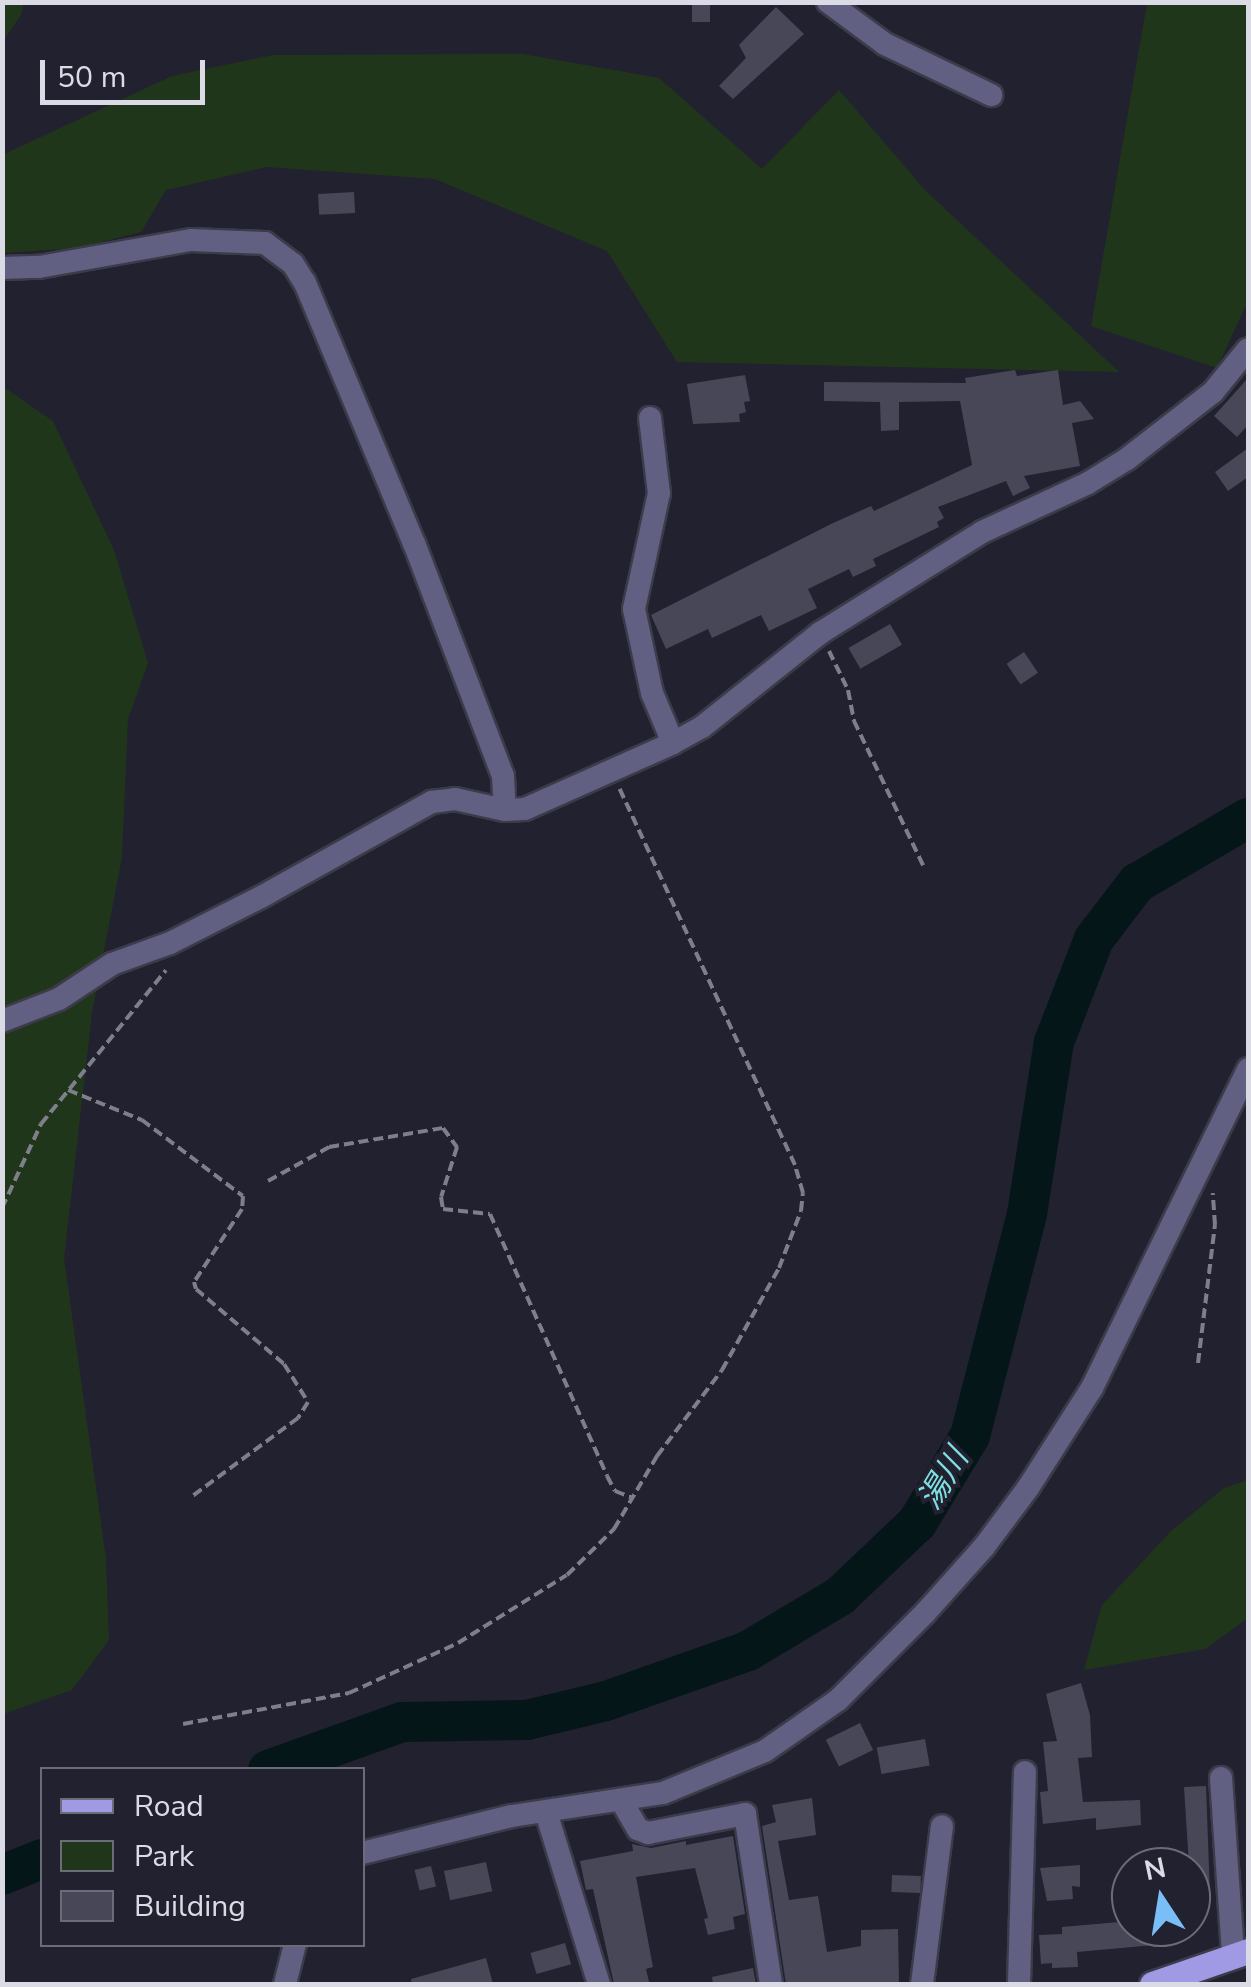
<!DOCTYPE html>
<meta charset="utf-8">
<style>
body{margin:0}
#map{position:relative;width:1251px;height:1987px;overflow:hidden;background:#222130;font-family:"Nunito Sans","Noto Sans JP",sans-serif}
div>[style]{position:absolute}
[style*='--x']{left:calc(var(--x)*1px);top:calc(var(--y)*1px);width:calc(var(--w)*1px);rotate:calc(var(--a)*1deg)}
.green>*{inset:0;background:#20361b}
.river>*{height:40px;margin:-20px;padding:0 20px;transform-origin:20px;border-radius:20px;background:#041617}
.building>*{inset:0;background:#474757;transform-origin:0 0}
.path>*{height:4px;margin-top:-2px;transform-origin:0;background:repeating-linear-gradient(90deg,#7f7f8b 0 10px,transparent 0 15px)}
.roads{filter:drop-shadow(2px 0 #3c3b49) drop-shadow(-2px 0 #3c3b49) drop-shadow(0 2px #3c3b49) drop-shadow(0 -2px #3c3b49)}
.minor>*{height:22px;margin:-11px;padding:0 11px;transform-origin:11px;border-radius:11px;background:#615f82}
.major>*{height:25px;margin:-12.5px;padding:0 12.5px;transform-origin:12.5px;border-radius:12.5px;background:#9f9ae3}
span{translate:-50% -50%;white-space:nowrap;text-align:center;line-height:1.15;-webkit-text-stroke:8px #222130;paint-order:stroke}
.water-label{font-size:32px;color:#7ddfe2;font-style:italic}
.frame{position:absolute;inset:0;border:5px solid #dbdbe5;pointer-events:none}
.legend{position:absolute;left:40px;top:1767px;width:325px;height:180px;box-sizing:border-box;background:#222130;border:2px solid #6c6b78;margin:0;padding:12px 18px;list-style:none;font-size:30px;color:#dbdbe5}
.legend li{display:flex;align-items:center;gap:20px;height:50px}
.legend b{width:50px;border:2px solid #6c6b78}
.north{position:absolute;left:1111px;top:1847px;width:100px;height:100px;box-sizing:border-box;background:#222130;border:2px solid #6c6b78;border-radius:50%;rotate:348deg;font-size:28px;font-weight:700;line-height:40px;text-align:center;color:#dbdbe5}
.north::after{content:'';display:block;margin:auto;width:35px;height:45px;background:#7abef8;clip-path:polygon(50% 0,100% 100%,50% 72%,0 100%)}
.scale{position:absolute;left:40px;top:60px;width:165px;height:45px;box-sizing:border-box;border:5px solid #dbdbe5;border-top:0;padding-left:12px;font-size:30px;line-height:35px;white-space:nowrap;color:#dbdbe5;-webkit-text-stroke:8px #222130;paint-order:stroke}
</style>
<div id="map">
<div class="green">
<i style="clip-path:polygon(3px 2px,24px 3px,21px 15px,3px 41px)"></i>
<i style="clip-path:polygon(1147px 3px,1248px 3px,1248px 301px,1217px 368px,1091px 326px)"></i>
<i style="clip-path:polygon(523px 54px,659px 78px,762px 169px,839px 90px,925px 190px,1119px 372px,677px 362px,607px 251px,435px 179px,267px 167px,166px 190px,141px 232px,78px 248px,3px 253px,2px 155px,172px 76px,273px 55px)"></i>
<i style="clip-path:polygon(2px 386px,53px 421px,114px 550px,148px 663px,128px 719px,122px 857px,92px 1013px,64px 1258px,106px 1559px,109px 1640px,72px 1690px,3px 1714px)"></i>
<i style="clip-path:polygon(1248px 1480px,1248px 1618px,1205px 1649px,1084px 1670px,1102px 1605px,1171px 1531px,1224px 1488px)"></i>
</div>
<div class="river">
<i style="--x:268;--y:1770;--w:142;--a:-19.7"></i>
<i style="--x:402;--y:1722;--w:125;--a:-0.9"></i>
<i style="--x:527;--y:1720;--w:81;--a:-13.5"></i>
<i style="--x:606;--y:1701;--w:151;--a:-19.4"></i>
<i style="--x:748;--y:1651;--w:107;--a:-30.9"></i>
<i style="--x:840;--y:1596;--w:106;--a:-43.5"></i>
<i style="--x:917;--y:1523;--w:102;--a:-58.7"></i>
<i style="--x:970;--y:1436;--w:229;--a:-75.6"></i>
<i style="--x:1027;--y:1214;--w:174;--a:-81.1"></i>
<i style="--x:1054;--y:1042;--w:110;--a:-68.8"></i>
<i style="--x:1094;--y:939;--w:71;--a:-52.5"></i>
<i style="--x:1137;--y:883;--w:129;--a:-30.4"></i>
<i style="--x:2;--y:1875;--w:43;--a:-21.8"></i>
</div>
<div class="building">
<i style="left:692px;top:2px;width:18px;height:20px"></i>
<i style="clip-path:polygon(776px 7px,804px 34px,733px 99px,719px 86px,746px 58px,739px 45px)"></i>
<i style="left:354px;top:192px;width:21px;height:36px;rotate:87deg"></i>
<i style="clip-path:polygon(1015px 370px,1017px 376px,1058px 370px,1063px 405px,1080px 401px,1094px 419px,1072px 423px,1080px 466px,1024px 476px,1030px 488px,1013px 496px,1006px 481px,938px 507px,944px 518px,937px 522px,939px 527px,873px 559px,876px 566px,853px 577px,849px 569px,808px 589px,817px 608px,769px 631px,761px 615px,712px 638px,708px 629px,666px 649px,651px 615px,831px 524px,871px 506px,874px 511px,972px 465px,960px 401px,899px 402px,899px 430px,881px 431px,880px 402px,824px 401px,824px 382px,966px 383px,965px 378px)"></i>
<i style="clip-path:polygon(745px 375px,750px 401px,744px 402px,746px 412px,739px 414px,740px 422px,693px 424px,687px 384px)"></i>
<i style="clip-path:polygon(1248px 378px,1248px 425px,1237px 437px,1214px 416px)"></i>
<i style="clip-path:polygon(1248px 448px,1248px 477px,1228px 491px,1215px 472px)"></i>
<i style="left:890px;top:624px;width:24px;height:48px;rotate:60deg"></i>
<i style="left:1024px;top:652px;width:25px;height:21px;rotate:56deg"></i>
<i style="clip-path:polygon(1081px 1683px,1090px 1715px,1092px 1757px,1078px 1758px,1083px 1802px,1140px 1800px,1141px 1825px,1096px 1830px,1096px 1818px,1043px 1824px,1040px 1792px,1048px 1791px,1043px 1742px,1057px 1741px,1046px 1694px)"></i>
<i style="left:860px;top:1723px;width:30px;height:38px;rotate:64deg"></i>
<i style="left:925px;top:1739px;width:27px;height:49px;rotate:80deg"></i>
<i style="clip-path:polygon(1206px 1786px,1210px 1896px,1191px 1896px,1184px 1787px)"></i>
<i style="clip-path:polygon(812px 1798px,816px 1835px,778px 1841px,789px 1900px,818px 1896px,827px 1952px,861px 1946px,861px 1930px,898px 1929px,899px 1984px,786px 1984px,762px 1826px,776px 1822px,772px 1805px)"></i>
<i style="clip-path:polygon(733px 1836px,745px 1914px,733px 1917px,735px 1929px,708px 1935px,704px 1919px,708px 1918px,695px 1868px,636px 1877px,653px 1967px,646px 1969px,649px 1982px,614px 1984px,593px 1889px,586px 1890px,580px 1861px,633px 1851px,632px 1844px,651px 1848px,686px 1841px,686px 1845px)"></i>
<i style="left:486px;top:1862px;width:30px;height:43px;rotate:78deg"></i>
<i style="clip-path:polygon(1080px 1865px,1080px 1887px,1072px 1886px,1073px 1899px,1047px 1901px,1040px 1868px)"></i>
<i style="left:431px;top:1866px;width:21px;height:17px;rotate:76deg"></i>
<i style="left:892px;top:1875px;width:29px;height:17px;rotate:2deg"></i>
<i style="clip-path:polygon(1131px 1921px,1131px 1927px,1153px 1927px,1154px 1945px,1077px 1952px,1078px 1967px,1052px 1968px,1052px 1963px,1041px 1964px,1039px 1935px,1062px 1934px,1062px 1927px)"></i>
<i style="left:565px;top:1943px;width:22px;height:36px;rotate:74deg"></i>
<i style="clip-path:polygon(486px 1958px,493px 1984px,412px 1984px,411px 1979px)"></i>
<i style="clip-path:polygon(753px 1968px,756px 1984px,713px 1984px,712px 1977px)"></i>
</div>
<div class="path">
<i style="--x:829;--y:651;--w:43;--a:64"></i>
<i style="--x:848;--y:690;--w:32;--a:79"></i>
<i style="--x:854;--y:721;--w:160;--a:64.4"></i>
<i style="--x:68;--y:1090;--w:80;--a:22.1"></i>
<i style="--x:142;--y:1120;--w:126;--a:37"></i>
<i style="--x:243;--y:1196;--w:13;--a:94"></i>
<i style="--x:242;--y:1209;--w:87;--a:123.3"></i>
<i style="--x:194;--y:1282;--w:7;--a:74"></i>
<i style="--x:196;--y:1289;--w:116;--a:40.4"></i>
<i style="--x:284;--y:1364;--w:45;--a:57.7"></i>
<i style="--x:308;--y:1402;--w:19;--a:122"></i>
<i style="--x:298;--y:1418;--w:134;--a:143.5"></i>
<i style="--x:268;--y:1181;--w:70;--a:-29.1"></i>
<i style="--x:329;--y:1147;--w:116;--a:-9.5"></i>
<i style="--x:443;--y:1128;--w:24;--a:54"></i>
<i style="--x:457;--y:1147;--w:52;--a:107.7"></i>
<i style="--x:441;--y:1197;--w:12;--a:81"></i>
<i style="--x:443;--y:1209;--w:47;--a:6.1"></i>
<i style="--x:490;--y:1214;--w:287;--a:65.9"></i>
<i style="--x:607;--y:1476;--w:17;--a:62"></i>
<i style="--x:615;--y:1491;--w:19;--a:21"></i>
<i style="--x:2;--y:1208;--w:93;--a:-65.1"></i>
<i style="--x:41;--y:1124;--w:198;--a:-50.9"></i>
<i style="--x:1198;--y:1363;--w:139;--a:-83"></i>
<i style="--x:1215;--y:1225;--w:32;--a:-94"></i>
<i style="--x:183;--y:1724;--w:169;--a:-10.6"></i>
<i style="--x:349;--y:1693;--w:120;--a:-24.6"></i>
<i style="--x:458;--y:1643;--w:128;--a:-32"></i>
<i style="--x:567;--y:1575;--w:66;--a:-44.4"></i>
<i style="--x:614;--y:1529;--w:85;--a:-59.5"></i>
<i style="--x:657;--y:1456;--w:108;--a:-52.9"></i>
<i style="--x:722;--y:1370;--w:117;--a:-60.8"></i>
<i style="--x:779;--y:1268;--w:61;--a:-68.9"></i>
<i style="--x:801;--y:1211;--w:18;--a:-84"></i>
<i style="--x:803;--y:1193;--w:29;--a:-106"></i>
<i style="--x:795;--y:1165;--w:415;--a:-115"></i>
</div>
<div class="roads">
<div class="minor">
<i style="--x:828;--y:2;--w:71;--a:36.4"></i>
<i style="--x:885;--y:44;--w:118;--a:25.7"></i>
<i style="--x:2;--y:268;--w:37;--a:-2"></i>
<i style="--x:39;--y:267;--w:154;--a:-10.1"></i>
<i style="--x:191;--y:240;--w:74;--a:2.3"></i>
<i style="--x:265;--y:243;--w:35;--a:37"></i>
<i style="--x:293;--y:264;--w:22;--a:58"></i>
<i style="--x:305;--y:283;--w:282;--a:67.3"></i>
<i style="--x:414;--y:543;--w:249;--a:69.1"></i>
<i style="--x:503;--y:776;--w:34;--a:87"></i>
<i style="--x:650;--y:418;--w:76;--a:83.2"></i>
<i style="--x:659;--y:493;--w:119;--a:102.2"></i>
<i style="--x:634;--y:609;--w:86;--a:77.9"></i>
<i style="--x:652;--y:693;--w:54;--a:67.2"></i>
<i style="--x:2;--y:1021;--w:61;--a:-21.1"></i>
<i style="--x:59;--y:999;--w:64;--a:-33.4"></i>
<i style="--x:112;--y:964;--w:62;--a:-19.9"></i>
<i style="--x:170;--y:943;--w:102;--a:-26.8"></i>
<i style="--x:261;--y:897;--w:196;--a:-29.1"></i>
<i style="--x:432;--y:802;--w:23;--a:-7"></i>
<i style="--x:455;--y:799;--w:51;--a:12.4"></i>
<i style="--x:505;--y:810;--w:20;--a:-3"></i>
<i style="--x:525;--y:809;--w:162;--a:-24"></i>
<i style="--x:673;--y:743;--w:33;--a:-29"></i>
<i style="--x:702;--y:727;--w:151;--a:-38.5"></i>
<i style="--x:820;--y:633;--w:191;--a:-31.9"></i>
<i style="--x:982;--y:532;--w:117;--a:-24.8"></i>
<i style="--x:1088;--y:483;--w:46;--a:-31.6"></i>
<i style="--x:1127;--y:459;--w:109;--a:-37.9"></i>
<i style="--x:1213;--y:392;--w:55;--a:-50.9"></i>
<i style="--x:1221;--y:1778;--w:178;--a:86.1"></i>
<i style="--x:621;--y:1800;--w:34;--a:60"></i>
<i style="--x:638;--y:1829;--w:11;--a:22"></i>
<i style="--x:648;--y:1833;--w:99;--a:-11.1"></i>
<i style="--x:745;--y:1814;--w:172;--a:81.3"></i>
<i style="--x:546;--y:1812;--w:180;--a:72.9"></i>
<i style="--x:362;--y:1853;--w:154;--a:-13.9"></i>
<i style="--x:512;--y:1816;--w:153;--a:-8.7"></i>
<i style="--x:663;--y:1793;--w:110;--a:-22.4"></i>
<i style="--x:765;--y:1751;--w:89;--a:-34.9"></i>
<i style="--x:838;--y:1700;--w:123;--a:-45"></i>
<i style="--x:925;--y:1613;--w:89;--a:-48.2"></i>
<i style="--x:984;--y:1547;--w:74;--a:-53.3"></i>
<i style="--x:1028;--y:1488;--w:119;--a:-57.4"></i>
<i style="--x:1092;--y:1388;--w:355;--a:-63.9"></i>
<i style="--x:285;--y:1984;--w:41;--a:-76"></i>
<i style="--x:922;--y:1984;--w:159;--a:-82.8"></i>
<i style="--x:1019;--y:1984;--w:212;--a:-88.4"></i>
</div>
<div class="major">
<i style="--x:1152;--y:1984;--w:102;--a:-19"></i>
</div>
</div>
<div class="water-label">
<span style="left:944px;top:1479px;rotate:-59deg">湯川</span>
</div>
<div class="frame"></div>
<ul class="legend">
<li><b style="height:12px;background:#9f9ae3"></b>Road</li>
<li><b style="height:28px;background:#20361b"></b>Park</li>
<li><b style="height:28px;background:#474757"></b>Building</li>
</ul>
<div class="north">N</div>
<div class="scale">50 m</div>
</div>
